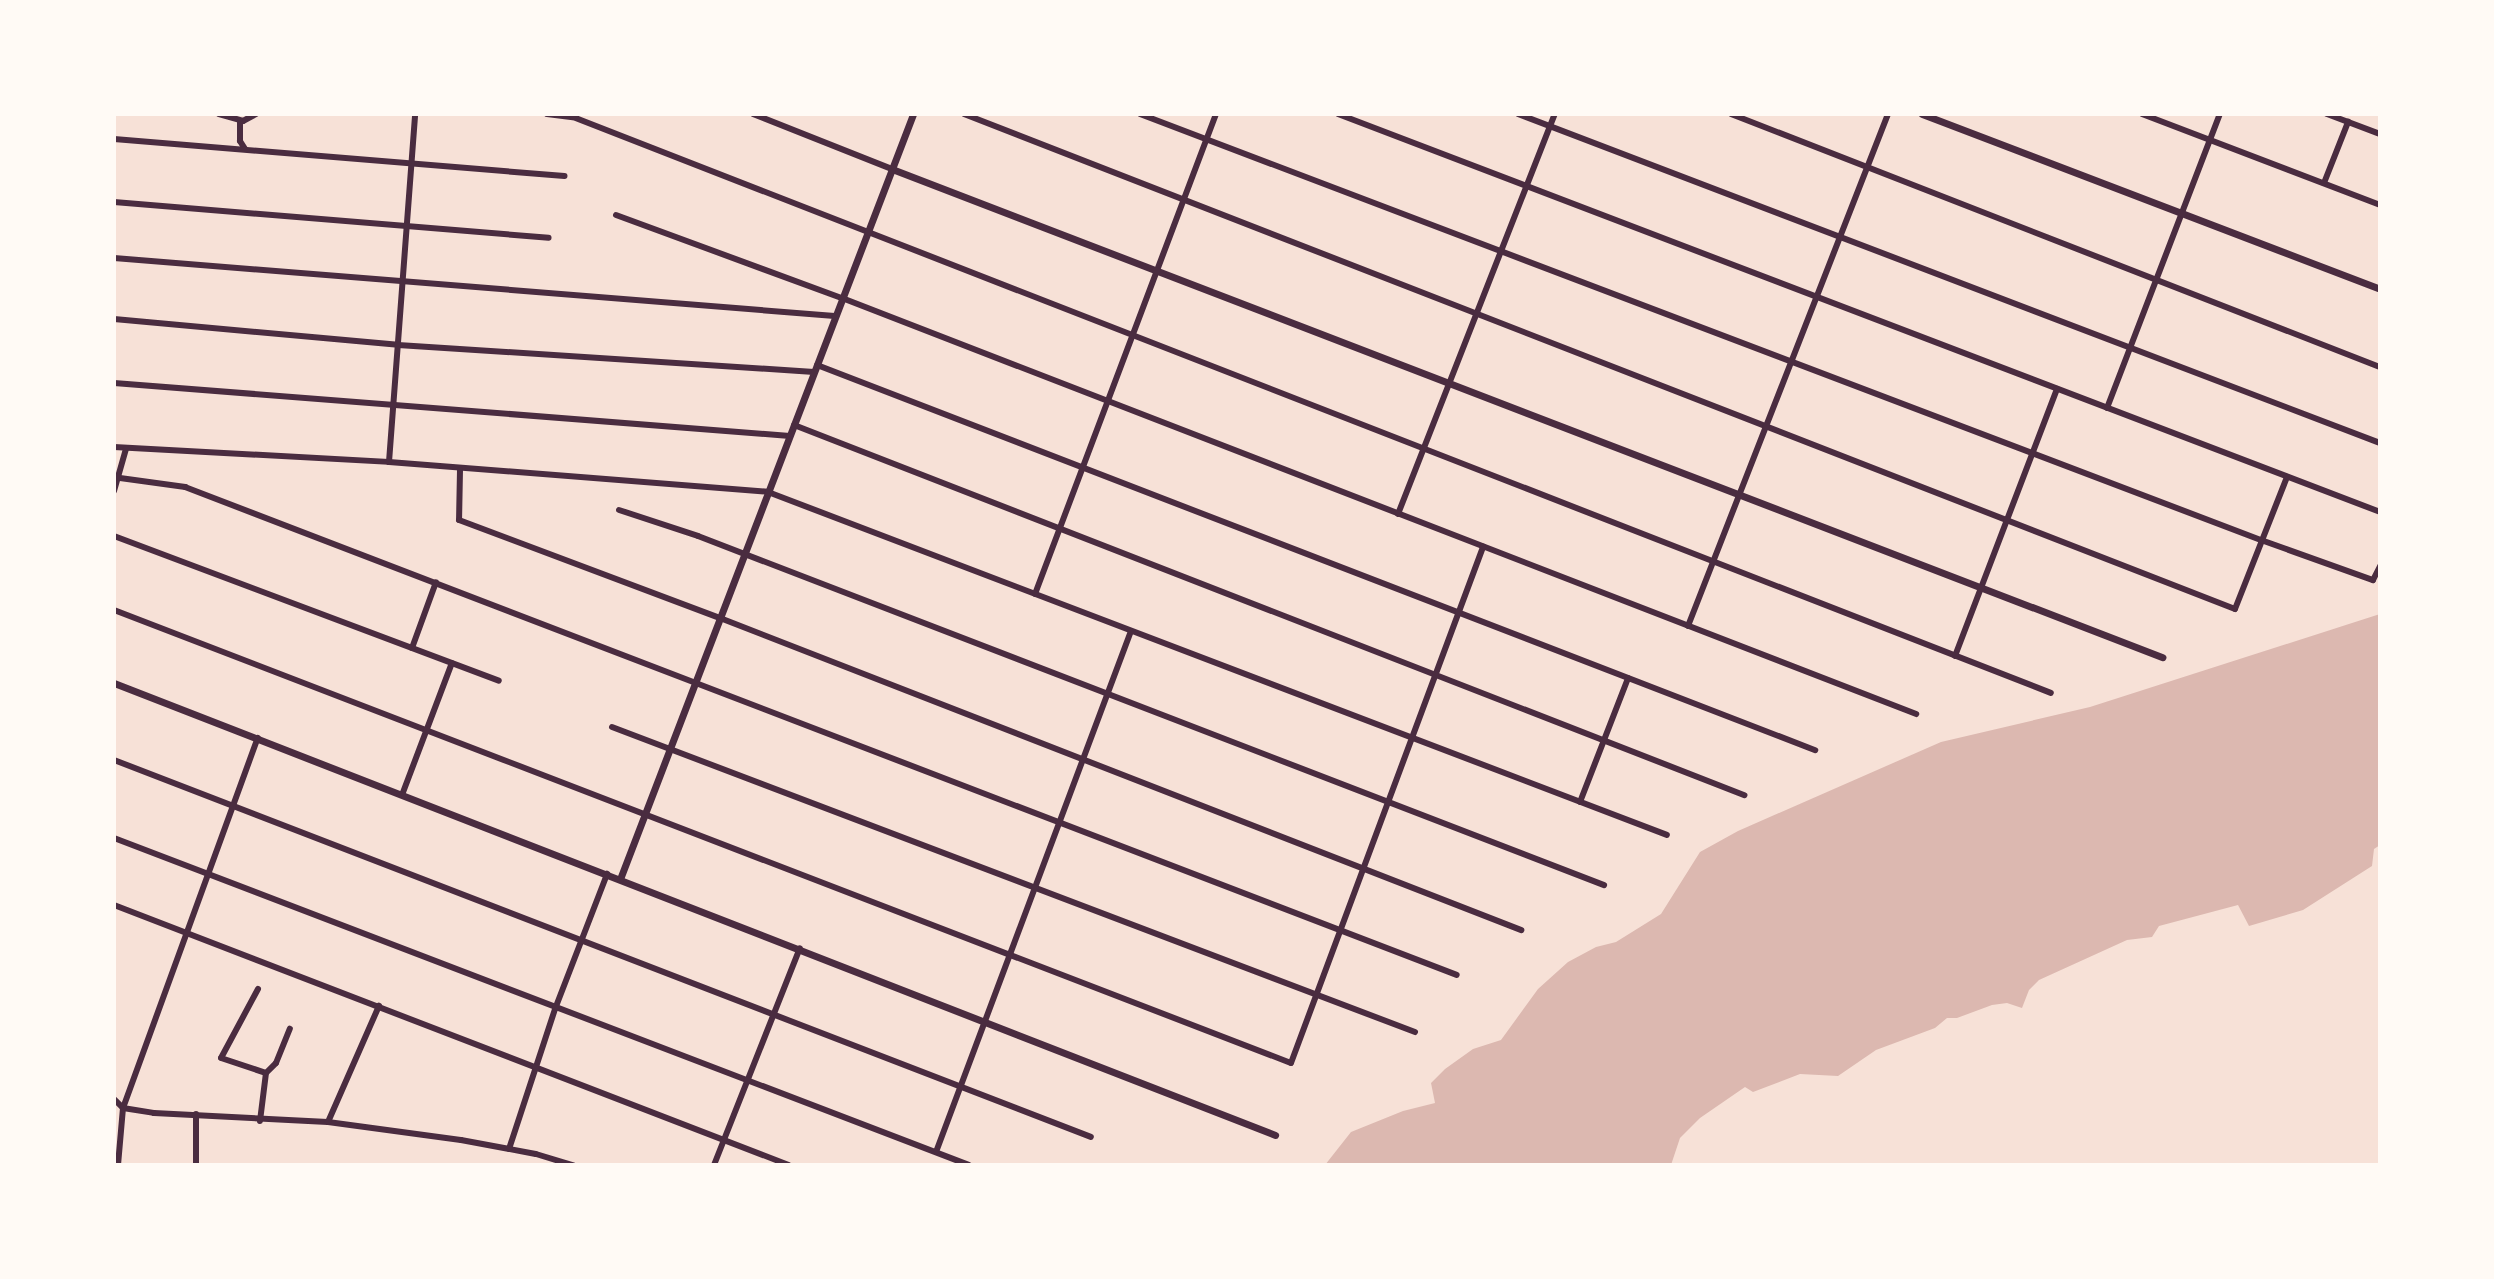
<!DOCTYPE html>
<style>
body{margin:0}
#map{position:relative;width:2494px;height:1279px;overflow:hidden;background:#f7e1d7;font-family:"Alegreya Sans",sans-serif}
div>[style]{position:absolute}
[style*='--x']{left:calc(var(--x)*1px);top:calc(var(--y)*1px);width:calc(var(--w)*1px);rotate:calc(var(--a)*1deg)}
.water>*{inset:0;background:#dcb8b0}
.minor>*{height:6px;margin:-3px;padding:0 3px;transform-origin:3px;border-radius:3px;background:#4a2c40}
.tertiary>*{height:7px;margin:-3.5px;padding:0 3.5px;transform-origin:3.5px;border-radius:3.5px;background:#4a2c40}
span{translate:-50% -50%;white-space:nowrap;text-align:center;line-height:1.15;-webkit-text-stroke:6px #fffaf5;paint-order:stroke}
.frame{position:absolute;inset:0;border:116px solid #fffaf5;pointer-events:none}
</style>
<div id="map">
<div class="water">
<i style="clip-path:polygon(2380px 614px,2380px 845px,2374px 849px,2372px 866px,2303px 910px,2249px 926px,2238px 905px,2159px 926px,2152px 937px,2127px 940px,2039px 980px,2029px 990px,2022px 1008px,2007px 1003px,1992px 1005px,1957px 1018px,1947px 1018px,1935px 1028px,1876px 1050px,1838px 1076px,1800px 1074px,1753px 1092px,1745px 1087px,1700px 1118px,1680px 1138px,1671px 1165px,1325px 1165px,1351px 1132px,1403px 1111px,1435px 1103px,1431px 1083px,1445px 1069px,1473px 1049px,1501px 1040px,1538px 989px,1568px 962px,1596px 947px,1616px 942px,1661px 914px,1700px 852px,1738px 831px,1941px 742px,2090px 707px)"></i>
</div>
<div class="minor">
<i style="--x:219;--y:114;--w:25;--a:16"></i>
<i style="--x:243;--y:121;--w:15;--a:-28"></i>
<i style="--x:547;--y:114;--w:26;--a:7"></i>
<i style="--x:573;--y:117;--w:1586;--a:21.29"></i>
<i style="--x:753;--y:114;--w:149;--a:21.6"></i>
<i style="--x:964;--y:114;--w:1364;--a:21.28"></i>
<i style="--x:2235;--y:609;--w:142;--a:-68.5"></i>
<i style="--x:1140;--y:114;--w:1199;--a:20.81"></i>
<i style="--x:2261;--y:540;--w:119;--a:19.7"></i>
<i style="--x:2373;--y:580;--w:16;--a:-63"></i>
<i style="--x:1338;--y:114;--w:1115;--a:20.9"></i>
<i style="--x:1518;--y:114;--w:923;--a:20.89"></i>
<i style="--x:1731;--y:114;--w:697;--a:21.3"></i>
<i style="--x:2142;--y:114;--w:255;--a:20.9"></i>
<i style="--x:2327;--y:114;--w:57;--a:20.7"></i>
<i style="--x:240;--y:121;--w:20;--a:90"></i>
<i style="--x:240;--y:141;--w:9;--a:58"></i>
<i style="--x:114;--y:139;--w:452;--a:4.7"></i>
<i style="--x:2324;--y:183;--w:66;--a:-68.5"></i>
<i style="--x:114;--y:202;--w:436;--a:4.7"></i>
<i style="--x:616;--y:215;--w:241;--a:20.2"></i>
<i style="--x:842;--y:298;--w:1152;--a:21.17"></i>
<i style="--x:114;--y:258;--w:723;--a:4.6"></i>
<i style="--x:114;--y:319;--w:285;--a:5.2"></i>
<i style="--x:398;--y:345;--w:417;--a:3.7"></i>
<i style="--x:817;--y:365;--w:1070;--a:21.1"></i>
<i style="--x:114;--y:383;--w:678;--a:4.48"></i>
<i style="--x:2107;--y:408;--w:315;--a:-69"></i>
<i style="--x:794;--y:425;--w:1020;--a:21.28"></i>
<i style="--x:114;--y:447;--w:275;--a:3.1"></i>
<i style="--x:389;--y:462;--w:380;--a:4.5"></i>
<i style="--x:768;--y:492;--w:962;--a:20.88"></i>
<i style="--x:389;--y:462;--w:349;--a:-85.7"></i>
<i style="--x:460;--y:470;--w:50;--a:91.1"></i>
<i style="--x:459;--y:520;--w:279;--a:20.6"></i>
<i style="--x:720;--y:618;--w:860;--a:21.28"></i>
<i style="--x:120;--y:478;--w:66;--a:7.9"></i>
<i style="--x:185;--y:487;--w:1362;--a:20.99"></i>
<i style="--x:114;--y:491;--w:44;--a:-74.1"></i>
<i style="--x:619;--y:510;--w:83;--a:18.2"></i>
<i style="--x:698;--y:536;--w:971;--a:21.07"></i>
<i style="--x:1398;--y:514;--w:430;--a:-68.6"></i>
<i style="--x:114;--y:536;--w:411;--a:20.6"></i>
<i style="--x:1035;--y:594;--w:513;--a:-69.34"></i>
<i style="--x:114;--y:610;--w:1261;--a:21.05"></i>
<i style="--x:1291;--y:1063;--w:551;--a:-69.59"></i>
<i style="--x:1688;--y:626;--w:550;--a:-68.66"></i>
<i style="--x:412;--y:648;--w:70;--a:-70"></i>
<i style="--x:1955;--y:656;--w:286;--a:-69.1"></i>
<i style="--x:612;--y:727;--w:859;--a:20.8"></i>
<i style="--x:114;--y:760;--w:1047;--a:21.1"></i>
<i style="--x:402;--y:795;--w:141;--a:-69.3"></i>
<i style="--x:1580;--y:802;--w:133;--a:-68.8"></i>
<i style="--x:114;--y:838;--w:915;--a:20.93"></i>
<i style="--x:114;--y:905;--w:723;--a:21.07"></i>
<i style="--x:258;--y:989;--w:78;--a:118.2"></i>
<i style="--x:221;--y:1058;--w:47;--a:18.4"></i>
<i style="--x:114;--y:1099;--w:13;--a:45"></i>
<i style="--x:123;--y:1108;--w:31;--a:9"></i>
<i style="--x:154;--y:1113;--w:174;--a:3"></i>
<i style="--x:328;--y:1122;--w:134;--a:7.7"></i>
<i style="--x:461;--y:1140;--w:76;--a:10.6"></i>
<i style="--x:536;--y:1154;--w:39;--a:17"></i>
<i style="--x:260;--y:1121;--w:48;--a:-82.9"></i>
<i style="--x:266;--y:1073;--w:14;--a:-45"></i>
<i style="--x:276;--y:1063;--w:37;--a:-68"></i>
<i style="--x:328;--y:1122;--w:127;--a:-66.3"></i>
<i style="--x:509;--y:1149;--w:147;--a:-71.8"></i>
<i style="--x:555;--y:1009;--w:145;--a:-68.9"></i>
<i style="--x:936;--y:1152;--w:556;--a:-69.48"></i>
<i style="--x:118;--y:1165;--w:57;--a:-85"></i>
<i style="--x:123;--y:1108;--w:394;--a:-70"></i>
<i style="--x:196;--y:1165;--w:51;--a:-90"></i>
<i style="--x:714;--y:1165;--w:233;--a:-68.4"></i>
</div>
<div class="tertiary">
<i style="--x:1922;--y:114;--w:490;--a:20.9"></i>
<i style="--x:892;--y:169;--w:1361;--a:21.02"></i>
<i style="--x:114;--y:683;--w:1246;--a:21.27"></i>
<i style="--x:620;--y:879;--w:819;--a:-69.04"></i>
</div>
<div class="frame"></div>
</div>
